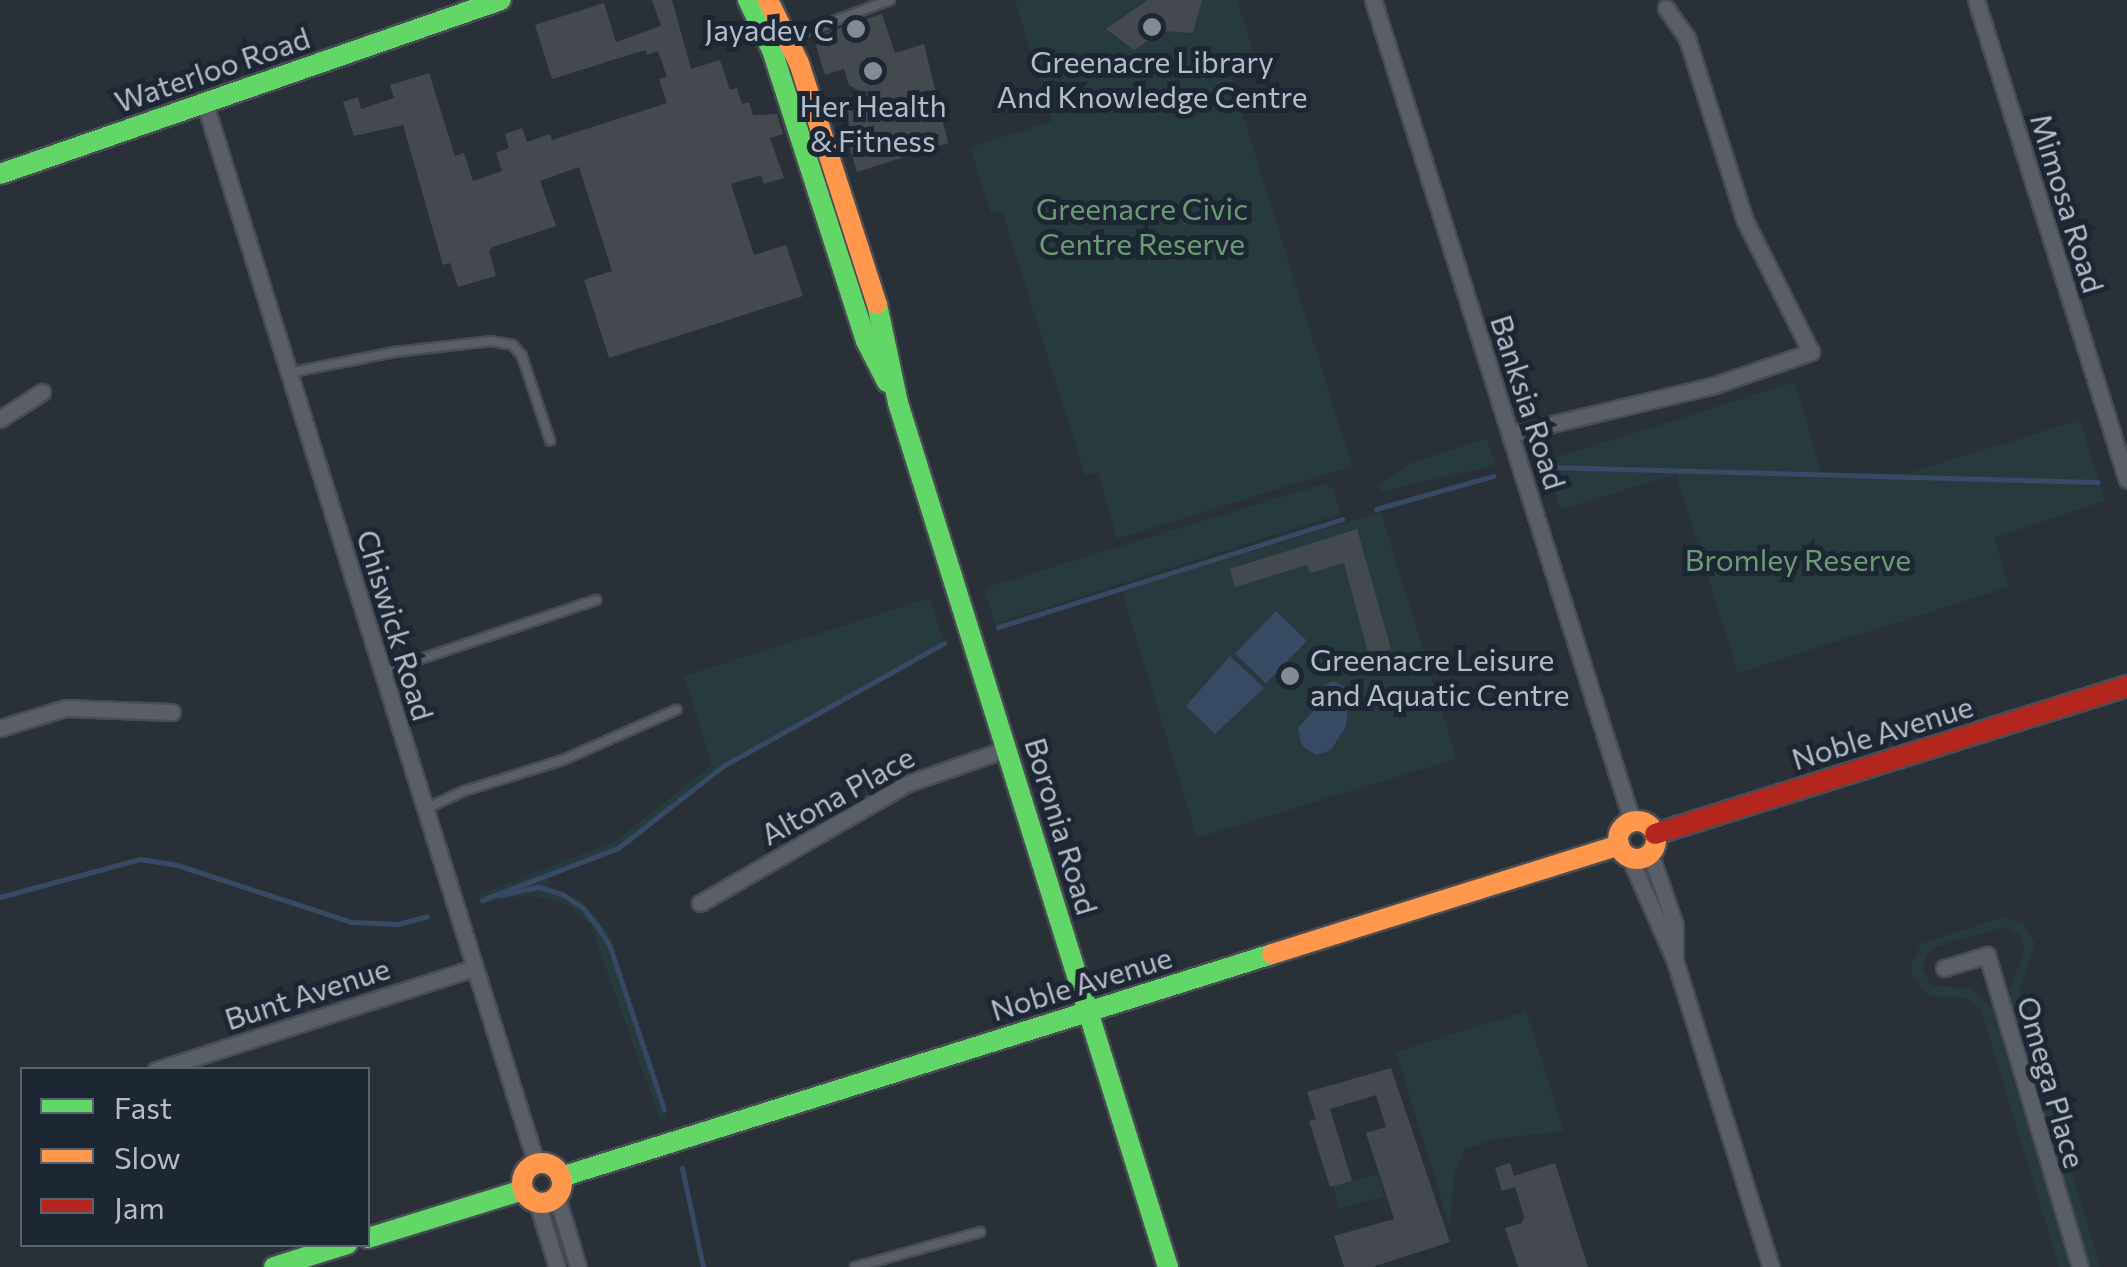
<!DOCTYPE html>
<style>
body{margin:0}
#map{position:relative;width:2127px;height:1267px;overflow:hidden;background:#2a3038;font-family:Commissioner,sans-serif}
div>[style]{position:absolute}
[style*='--x']{left:calc(var(--x)*1px);top:calc(var(--y)*1px);width:calc(var(--w)*1px);rotate:calc(var(--a)*1deg)}
.green>*{inset:0;background:#273a3e;transform-origin:0 0}
.water>*{inset:0;background:#384963;transform-origin:0 0}
.stream>*{height:5px;margin:-2.5px;padding:0 2.5px;transform-origin:2.5px;border-radius:2.5px;background:#384963}
.building>*{inset:0;background:#444950}
.roads{filter:drop-shadow(2px 0 #484c53) drop-shadow(-2px 0 #484c53) drop-shadow(0 2px #484c53) drop-shadow(0 -2px #484c53)}
.lane>*{height:8px;margin:-4px;padding:0 4px;transform-origin:4px;border-radius:4px;background:#5a5e66}
.street>*{height:15px;margin:-7.5px;padding:0 7.5px;transform-origin:7.5px;border-radius:7.5px;background:#5a5e66}
.fast>*{height:20px;margin:-10px;padding:0 10px;transform-origin:10px;border-radius:10px;background:#63d668}
.slow>*{height:20px;margin:-10px;padding:0 10px;transform-origin:10px;border-radius:10px;background:#ff974d}
.slow>.ring{margin:-10px;padding:0;box-sizing:content-box;background:none;border:20px solid #ff974d;border-radius:50%}
.jam>*{height:20px;margin:-10px;padding:0 10px;transform-origin:10px;border-radius:10px;background:#b3261e}
.dots>*{width:28px;height:28px;translate:-50% -50%;box-sizing:border-box;border:5px solid #1d2633;border-radius:50%}
span{translate:-50% -50%;white-space:nowrap;text-align:center;line-height:1.15;-webkit-text-stroke:10px #1d2633;paint-order:stroke}
.poi-label{font-size:30px;color:#b4bcc9}
.right{translate:-100% -50%;text-align:right}
.left{translate:0 -50%;text-align:left}
.street-label{font-size:30px;color:#b4bcc9}
.park-label{font-size:30px;color:#6b9a76}
.legend{position:absolute;left:20px;top:1067px;width:350px;height:180px;box-sizing:border-box;background:#1d2633;border:2px solid #59626f;margin:0;padding:12px 18px;list-style:none;font-size:30px;color:#b4bcc9}
.legend li{display:flex;align-items:center;gap:20px;height:50px}
.legend b{width:50px;border:2px solid #59626f}
</style>
<div id="map">
<div class="green">
<i style="clip-path:polygon(1015px 0,1237px 0,1255px 57px,1228px 67px,1352px 466px,1117px 539px,1098px 472px,1085px 475px,1002px 211px,991px 214px,970px 147px,1052px 121px)"></i>
<i style="clip-path:polygon(1795px 382px,1821px 472px,1905px 474px,2080px 420px,2105px 501px,1994px 538px,2009px 587px,1738px 673px,1676px 474px,1560px 510px,1545px 461px)"></i>
<i style="clip-path:polygon(1487px 438px,1495px 465px,1381px 492px,1378px 485px,1411px 463px)"></i>
<i style="clip-path:polygon(1323px 484px,1333px 488px,1341px 514px,995px 624px,984px 588px)"></i>
<i style="left:1381px;top:512px;width:258px;height:271px;rotate:73deg"></i>
<i style="clip-path:polygon(930px 598px,945px 646px,717px 772px,629px 845px,547px 879px,550px 887px,580px 899px,609px 933px,667px 1117px,660px 1119px,590px 924px,570px 907px,548px 898px,522px 896px,481px 904px,478px 895px,617px 840px,712px 765px,684px 676px)"></i>
<i style="clip-path:polygon(2004px 917px,2024px 924px,2035px 944px,2020px 988px,2021px 1004px,2100px 1267px,2090px 1267px,2014px 1017px,2010px 989px,2024px 951px,2020px 935px,2003px 927px,1935px 947px,1926px 955px,1922px 970px,1932px 986px,1971px 988px,1992px 1008px,2070px 1267px,2059px 1267px,1981px 1009px,1964px 997px,1930px 997px,1912px 976px,1912px 962px,1922px 943px)"></i>
<i style="clip-path:polygon(1526px 1011px,1564px 1131px,1497px 1139px,1465px 1149px,1454px 1174px,1450px 1227px,1396px 1052px)"></i>
<i style="left:1378px;top:1174px;width:23px;height:47px;rotate:75deg"></i>
</div>
<div class="water">
<i style="left:1276px;top:611px;width:43px;height:59px;rotate:44deg"></i>
<i style="clip-path:polygon(1230px 656px,1264px 688px,1215px 734px,1186px 706px)"></i>
<i style="clip-path:polygon(1333px 681px,1343px 686px,1349px 696px,1346px 726px,1331px 750px,1316px 755px,1302px 746px,1298px 728px,1316px 708px,1321px 687px)"></i>
</div>
<div class="stream">
<i style="--x:1549;--y:467;--w:549;--a:1.57"></i>
<i style="--x:1376;--y:509;--w:122;--a:-15.8"></i>
<i style="--x:998;--y:627;--w:361;--a:-17.4"></i>
<i style="--x:500;--y:895;--w:39;--a:-12"></i>
<i style="--x:538;--y:887;--w:25;--a:16"></i>
<i style="--x:562;--y:894;--w:25;--a:34"></i>
<i style="--x:583;--y:908;--w:24;--a:52"></i>
<i style="--x:598;--y:927;--w:23;--a:59"></i>
<i style="--x:610;--y:947;--w:171;--a:71.6"></i>
<i style="--x:0;--y:897;--w:145;--a:-15.2"></i>
<i style="--x:140;--y:859;--w:37;--a:9"></i>
<i style="--x:177;--y:865;--w:183;--a:18.1"></i>
<i style="--x:351;--y:922;--w:47;--a:2.4"></i>
<i style="--x:398;--y:924;--w:30;--a:-15"></i>
<i style="--x:482;--y:900;--w:146;--a:-20.9"></i>
<i style="--x:618;--y:848;--w:133;--a:-38"></i>
<i style="--x:723;--y:766;--w:253;--a:-29.1"></i>
<i style="--x:682;--y:1168;--w:101;--a:78"></i>
</div>
<div class="building">
<i style="clip-path:polygon(652px 0,672px 0,691px 69px,720px 60px,730px 90px,737px 88px,742px 104px,749px 102px,753px 115px,777px 114px,783px 134px,770px 138px,784px 178px,764px 184px,761px 175px,731px 184px,754px 255px,786px 245px,803px 296px,609px 358px,584px 280px,612px 271px,579px 167px,540px 181px,556px 226px,493px 247px,489px 251px,496px 276px,458px 287px,450px 263px,443px 265px,403px 125px,354px 136px,343px 102px,358px 97px,361px 109px,394px 98px,390px 85px,429px 73px,455px 156px,464px 153px,473px 181px,502px 171px,496px 153px,509px 148px,505px 134px,522px 128px,527px 142px,550px 134px,552px 140px,667px 103px,659px 79px,667px 77px,658px 51px,647px 55px,645px 50px,552px 79px,535px 25px,604px 3px,616px 42px,661px 26px)"></i>
<i style="clip-path:polygon(1148px 0,1202px 0,1193px 33px,1162px 31px,1134px 50px,1106px 29px)"></i>
<i style="clip-path:polygon(882px 14px,895px 53px,924px 44px,948px 143px,857px 172px,839px 113px,877px 102px,849px 85px,844px 69px,825px 75px,816px 46px,822px 34px)"></i>
<i style="clip-path:polygon(1357px 529px,1391px 649px,1369px 657px,1344px 563px,1310px 573px,1307px 565px,1235px 587px,1230px 569px)"></i>
<i style="clip-path:polygon(1391px 1068px,1450px 1242px,1372px 1267px,1344px 1267px,1334px 1236px,1394px 1219px,1366px 1133px,1386px 1127px,1376px 1095px,1330px 1109px,1352px 1181px,1330px 1187px,1309px 1121px,1316px 1119px,1307px 1092px)"></i>
<i style="clip-path:polygon(1510px 1163px,1514px 1176px,1555px 1163px,1588px 1267px,1518px 1267px,1505px 1228px,1522px 1223px,1524px 1216px,1515px 1187px,1502px 1191px,1495px 1168px)"></i>
</div>
<div class="roads">
<div class="lane">
<i style="--x:788;--y:38;--w:109;--a:-20.4"></i>
<i style="--x:288;--y:373;--w:109;--a:-11.1"></i>
<i style="--x:395;--y:352;--w:97;--a:-6.5"></i>
<i style="--x:491;--y:341;--w:22;--a:10"></i>
<i style="--x:513;--y:345;--w:14;--a:51"></i>
<i style="--x:522;--y:356;--w:89;--a:71.6"></i>
<i style="--x:382;--y:672;--w:226;--a:-18.6"></i>
<i style="--x:425;--y:809;--w:43;--a:-24.8"></i>
<i style="--x:464;--y:791;--w:104;--a:-17.4"></i>
<i style="--x:563;--y:760;--w:124;--a:-23.9"></i>
<i style="--x:855;--y:1267;--w:130;--a:-15.6"></i>
</div>
<div class="street">
<i style="--x:1373;--y:0;--w:861;--a:72.49"></i>
<i style="--x:1976;--y:0;--w:503;--a:72.54"></i>
<i style="--x:205;--y:104;--w:1110;--a:72.64"></i>
<i style="--x:0;--y:419;--w:50;--a:-32.7"></i>
<i style="--x:1510;--y:434;--w:208;--a:-13.4"></i>
<i style="--x:1712;--y:386;--w:105;--a:-19"></i>
<i style="--x:1811;--y:352;--w:147;--a:-116.7"></i>
<i style="--x:1745;--y:221;--w:192;--a:-107.6"></i>
<i style="--x:1687;--y:38;--w:37;--a:-125"></i>
<i style="--x:0;--y:728;--w:69;--a:-16.9"></i>
<i style="--x:66;--y:708;--w:106;--a:2.2"></i>
<i style="--x:1650;--y:853;--w:76;--a:70.9"></i>
<i style="--x:1675;--y:925;--w:35;--a:90"></i>
<i style="--x:1629;--y:856;--w:115;--a:66.3"></i>
<i style="--x:1675;--y:961;--w:321;--a:72.6"></i>
<i style="--x:700;--y:903;--w:238;--a:-30"></i>
<i style="--x:906;--y:784;--w:106;--a:-19.3"></i>
<i style="--x:1944;--y:968;--w:45;--a:-16.8"></i>
<i style="--x:1987;--y:955;--w:326;--a:73.4"></i>
<i style="--x:156;--y:1070;--w:334;--a:-17.8"></i>
<i style="--x:557;--y:1197;--w:73;--a:73.3"></i>
<i style="--x:537;--y:1202;--w:68;--a:72.9"></i>
</div>
<div class="fast">
<i style="--x:748;--y:0;--w:55;--a:64.4"></i>
<i style="--x:772;--y:50;--w:306;--a:72.1"></i>
<i style="--x:866;--y:341;--w:46;--a:62.9"></i>
<i style="--x:0;--y:174;--w:530;--a:-19.15"></i>
<i style="--x:877;--y:304;--w:101;--a:78"></i>
<i style="--x:898;--y:403;--w:905;--a:72.65"></i>
<i style="--x:561;--y:1177;--w:745;--a:-17.41"></i>
<i style="--x:368;--y:1238;--w:162;--a:-17.2"></i>
<i style="--x:274;--y:1267;--w:77;--a:-17.5"></i>
</div>
<div class="slow">
<i style="--x:768;--y:0;--w:70;--a:63.8"></i>
<i style="--x:799;--y:63;--w:253;--a:72.1"></i>
<i class="ring" style="left:1618px;top:821px;width:18px;height:18px"></i>
<i style="--x:1272;--y:954;--w:364;--a:-17.4"></i>
<i class="ring" style="left:522px;top:1163px;width:20px;height:20px"></i>
</div>
<div class="jam">
<i style="--x:1655;--y:834;--w:495;--a:-17.4"></i>
</div>
</div>
<div class="dots">
<i style="left:1152px;top:27px;background:#848b96"></i>
<i style="left:856px;top:29px;background:#848b96"></i>
<i style="left:873px;top:71px;background:#848b96"></i>
<i style="left:1290px;top:676px;background:#848b96"></i>
</div>
<div class="poi-label">
<span class="right" style="left:834px;top:29px">Jayadev C</span>
<span style="left:1152px;top:78px">Greenacre Library<br>And Knowledge Centre</span>
<span style="left:873px;top:122px">Her Health<br>&amp; Fitness</span>
<span class="left" style="left:1310px;top:676px">Greenacre Leisure<br>and Aquatic Centre</span>
</div>
<div class="street-label">
<span style="left:212px;top:69px;rotate:-19deg">Waterloo Road</span>
<span style="left:2068px;top:203px;rotate:73deg">Mimosa Road</span>
<span style="left:1529px;top:402px;rotate:72deg">Banksia Road</span>
<span style="left:396px;top:625px;rotate:73deg">Chiswick Road</span>
<span style="left:1882px;top:732px;rotate:-17deg">Noble Avenue</span>
<span style="left:837px;top:795px;rotate:-29deg">Altona Place</span>
<span style="left:1062px;top:826px;rotate:73deg">Boronia Road</span>
<span style="left:1081px;top:983px;rotate:-17deg">Noble Avenue</span>
<span style="left:307px;top:993px;rotate:-18deg">Bunt Avenue</span>
<span style="left:2052px;top:1082px;rotate:74deg">Omega Place</span>
</div>
<div class="park-label">
<span style="left:1142px;top:225px">Greenacre Civic<br>Centre Reserve</span>
<span style="left:1798px;top:559px">Bromley Reserve</span>
</div>
<ul class="legend">
<li><b style="height:12px;background:#63d668"></b>Fast</li>
<li><b style="height:12px;background:#ff974d"></b>Slow</li>
<li><b style="height:12px;background:#b3261e"></b>Jam</li>
</ul>
</div>
